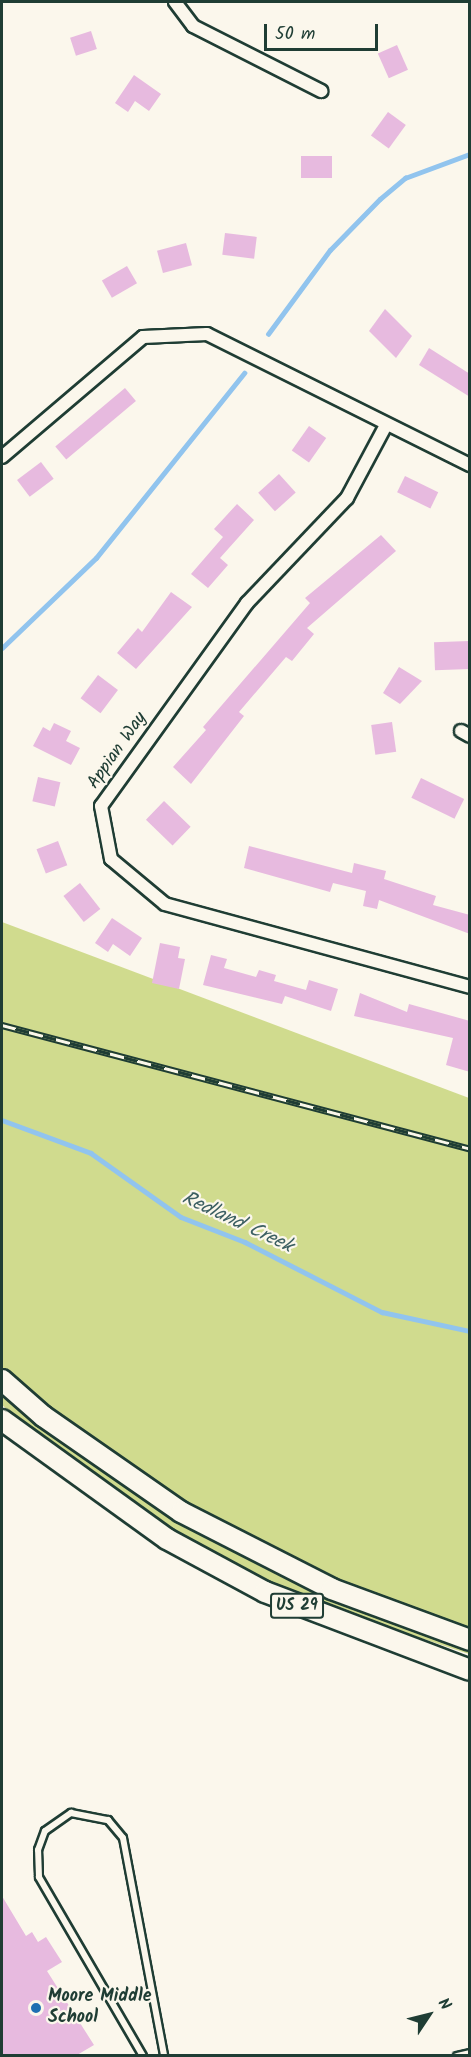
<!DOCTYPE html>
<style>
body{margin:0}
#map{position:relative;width:471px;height:2057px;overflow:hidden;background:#fbf7ec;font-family:Kalam,sans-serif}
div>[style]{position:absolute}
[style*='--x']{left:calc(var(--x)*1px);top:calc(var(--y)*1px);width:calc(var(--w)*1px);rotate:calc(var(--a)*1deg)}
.green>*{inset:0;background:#d0db8e}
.stream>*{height:4.5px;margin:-2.25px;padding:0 2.25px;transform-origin:2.25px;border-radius:2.25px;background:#91c4ee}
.building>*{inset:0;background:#e7badf;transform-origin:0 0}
.roads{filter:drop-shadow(2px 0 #1f3d34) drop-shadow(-2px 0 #1f3d34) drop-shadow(0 2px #1f3d34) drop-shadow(0 -2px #1f3d34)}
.service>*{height:6px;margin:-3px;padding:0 3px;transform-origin:3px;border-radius:3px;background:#fbf7ec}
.minor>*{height:12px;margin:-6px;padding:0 6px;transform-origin:6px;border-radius:6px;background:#fbf7ec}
.primary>*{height:20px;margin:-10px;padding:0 10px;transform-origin:10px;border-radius:10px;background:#fbf7ec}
.rail>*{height:7px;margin-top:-3.5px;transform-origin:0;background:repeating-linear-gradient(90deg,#fbf7ec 0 14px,#1f3d34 0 28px);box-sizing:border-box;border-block:2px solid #1f3d34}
.dots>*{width:16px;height:16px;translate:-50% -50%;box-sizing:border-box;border:3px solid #fbf7ec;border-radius:50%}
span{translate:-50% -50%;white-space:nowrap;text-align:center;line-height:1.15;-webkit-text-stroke:4.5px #fbf7ec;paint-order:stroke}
.shield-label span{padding:2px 4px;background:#fbf7ec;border:2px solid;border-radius:4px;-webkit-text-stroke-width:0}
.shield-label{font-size:16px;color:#1f3d34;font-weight:700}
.street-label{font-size:18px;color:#1f3d34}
.poi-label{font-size:18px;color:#1f3d34;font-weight:700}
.left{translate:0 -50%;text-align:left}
.water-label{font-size:20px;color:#3c5f62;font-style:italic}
.frame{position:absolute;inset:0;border:3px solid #1f3d34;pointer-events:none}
.north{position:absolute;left:399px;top:1985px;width:60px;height:60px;-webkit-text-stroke:4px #fbf7ec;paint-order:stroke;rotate:55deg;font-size:16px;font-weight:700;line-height:24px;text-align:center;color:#1f3d34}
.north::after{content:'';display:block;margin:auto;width:21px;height:27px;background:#1f3d34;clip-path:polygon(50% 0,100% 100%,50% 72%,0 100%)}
.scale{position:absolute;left:264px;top:24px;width:114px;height:27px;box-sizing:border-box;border:3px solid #1f3d34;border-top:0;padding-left:8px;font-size:18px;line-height:21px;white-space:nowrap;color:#1f3d34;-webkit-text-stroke:4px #fbf7ec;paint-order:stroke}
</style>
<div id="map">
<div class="green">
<i style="clip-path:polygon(2px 922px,469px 1098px,469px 1654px,178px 1558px,2px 1405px)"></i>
</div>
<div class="stream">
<i style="--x:268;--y:334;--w:104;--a:-53.6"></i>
<i style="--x:330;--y:250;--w:71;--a:-45.6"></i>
<i style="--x:380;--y:199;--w:33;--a:-40"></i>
<i style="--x:405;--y:178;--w:69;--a:-20.3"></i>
<i style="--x:2;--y:648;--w:130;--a:-43.8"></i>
<i style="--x:96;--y:558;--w:237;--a:-51.3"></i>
<i style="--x:2;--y:1120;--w:95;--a:20.3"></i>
<i style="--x:91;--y:1153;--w:110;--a:35.4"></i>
<i style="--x:181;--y:1217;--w:69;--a:21.3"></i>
<i style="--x:245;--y:1242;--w:154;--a:27.1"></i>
<i style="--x:382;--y:1312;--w:90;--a:12.2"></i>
</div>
<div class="building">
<i style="left:91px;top:31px;width:19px;height:22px;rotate:72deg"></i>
<i style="left:397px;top:45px;width:27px;height:21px;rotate:66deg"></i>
<i style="clip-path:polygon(134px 75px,161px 94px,149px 111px,135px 101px,128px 112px,115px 103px)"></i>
<i style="left:388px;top:112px;width:22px;height:29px;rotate:36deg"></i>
<i style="left:332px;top:156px;width:22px;height:31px;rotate:90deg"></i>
<i style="left:225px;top:233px;width:32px;height:22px;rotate:7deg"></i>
<i style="left:186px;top:243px;width:23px;height:30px;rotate:75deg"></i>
<i style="left:127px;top:266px;width:20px;height:29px;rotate:60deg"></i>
<i style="clip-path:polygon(385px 309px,412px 336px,396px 358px,369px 331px)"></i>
<i style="clip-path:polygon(429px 348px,470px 374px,470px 397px,419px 365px)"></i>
<i style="left:125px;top:388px;width:17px;height:91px;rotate:50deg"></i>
<i style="left:309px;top:426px;width:21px;height:30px;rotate:35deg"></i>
<i style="left:41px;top:462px;width:21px;height:30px;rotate:53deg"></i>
<i style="left:279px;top:474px;width:25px;height:28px;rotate:48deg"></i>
<i style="left:405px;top:476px;width:37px;height:18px;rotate:26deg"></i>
<i style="clip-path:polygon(237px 504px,254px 520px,220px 558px,228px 565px,208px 588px,191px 574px,223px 537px,214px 529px)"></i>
<i style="clip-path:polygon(381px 535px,396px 551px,307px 628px,314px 634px,292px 661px,286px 657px,239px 712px,244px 716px,191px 784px,173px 767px,206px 730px,203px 727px,310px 603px,305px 598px)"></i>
<i style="clip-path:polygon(171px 592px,192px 607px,136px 669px,117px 653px,138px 628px,142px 632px)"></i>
<i style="left:469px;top:641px;width:28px;height:35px;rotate:88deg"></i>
<i style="clip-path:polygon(399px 667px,422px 681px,400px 704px,383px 693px)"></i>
<i style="left:98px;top:675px;width:25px;height:29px;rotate:37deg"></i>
<i style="left:392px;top:722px;width:30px;height:21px;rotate:82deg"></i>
<i style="clip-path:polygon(54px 723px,71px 731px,66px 741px,80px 748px,71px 765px,33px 746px,43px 727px,50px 731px)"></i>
<i style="left:38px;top:777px;width:23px;height:25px;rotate:13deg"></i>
<i style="left:421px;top:778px;width:48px;height:22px;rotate:26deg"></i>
<i style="left:164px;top:801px;width:37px;height:26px;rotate:44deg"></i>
<i style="left:58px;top:841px;width:26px;height:23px;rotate:69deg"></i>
<i style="clip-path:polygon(249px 846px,352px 873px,354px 863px,386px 871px,384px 879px,436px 896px,433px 905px,470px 915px,470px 934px,379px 900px,377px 909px,363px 906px,366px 891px,333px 883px,330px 892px,244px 868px)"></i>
<i style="left:80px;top:883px;width:33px;height:21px;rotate:52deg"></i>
<i style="clip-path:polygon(112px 918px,142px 938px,130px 956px,113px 944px,108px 952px,95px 943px)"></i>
<i style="clip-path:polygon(160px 943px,180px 947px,178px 958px,185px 959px,179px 989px,152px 983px)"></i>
<i style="clip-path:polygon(211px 955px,227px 959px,224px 968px,256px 977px,259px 970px,276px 975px,274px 981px,306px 990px,309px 980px,338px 989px,331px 1011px,285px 996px,282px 1004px,203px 985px)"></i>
<i style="clip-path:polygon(360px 993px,407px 1012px,409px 1004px,470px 1021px,470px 1072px,446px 1065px,453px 1038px,354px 1016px)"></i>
<i style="clip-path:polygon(2px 1896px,26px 1936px,32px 1932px,38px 1942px,46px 1937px,62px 1962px,47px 1971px,94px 2045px,77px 2055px,2px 2055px)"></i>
</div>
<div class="roads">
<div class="service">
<i style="--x:143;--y:2056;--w:207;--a:-120.2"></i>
<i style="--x:39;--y:1877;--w:27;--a:-92"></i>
<i style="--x:38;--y:1850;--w:20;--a:-70"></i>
<i style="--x:45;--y:1831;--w:32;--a:-35"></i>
<i style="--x:71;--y:1813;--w:38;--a:11"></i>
<i style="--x:108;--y:1820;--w:23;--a:50"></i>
<i style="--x:123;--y:1838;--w:222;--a:79.3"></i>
<i style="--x:457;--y:2056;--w:13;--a:-13"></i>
</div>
<div class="minor">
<i style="--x:175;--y:2;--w:30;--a:53"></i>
<i style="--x:193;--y:26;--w:144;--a:26.9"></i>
<i style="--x:386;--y:425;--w:83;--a:118.1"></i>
<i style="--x:347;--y:498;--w:145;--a:133.6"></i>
<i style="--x:247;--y:603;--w:250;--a:125.7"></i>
<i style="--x:101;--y:806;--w:54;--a:79.3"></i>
<i style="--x:111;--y:859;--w:70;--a:39.8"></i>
<i style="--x:165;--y:904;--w:316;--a:15.2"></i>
<i style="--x:2;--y:457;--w:185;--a:-40.4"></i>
<i style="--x:143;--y:337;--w:64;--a:-2.7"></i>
<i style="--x:207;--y:334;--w:294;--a:26.5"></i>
<i style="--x:461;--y:731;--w:10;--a:29"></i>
</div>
<div class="primary">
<i style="--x:2;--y:1380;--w:55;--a:41.3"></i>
<i style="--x:43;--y:1416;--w:168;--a:34.8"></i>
<i style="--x:181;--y:1512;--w:169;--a:27"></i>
<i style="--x:332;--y:1589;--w:147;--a:20.3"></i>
<i style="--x:2;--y:1420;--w:203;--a:35.8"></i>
<i style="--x:167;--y:1539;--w:111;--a:28.4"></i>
<i style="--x:265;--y:1592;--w:219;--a:20.8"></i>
</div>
</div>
<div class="rail">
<i style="--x:2;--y:1025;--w:484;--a:14.8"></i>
</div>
<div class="dots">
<i style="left:36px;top:2008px;background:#1f6fb2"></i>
</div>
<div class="shield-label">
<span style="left:297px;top:1606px">US 29</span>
</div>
<div class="street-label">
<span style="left:118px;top:751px;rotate:-55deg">Appian Way</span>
</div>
<div class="poi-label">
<span class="left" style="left:48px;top:2008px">Moore Middle<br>School</span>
</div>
<div class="water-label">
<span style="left:237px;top:1223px;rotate:25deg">Redland Creek</span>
</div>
<div class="frame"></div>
<div class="north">N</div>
<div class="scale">50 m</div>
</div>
